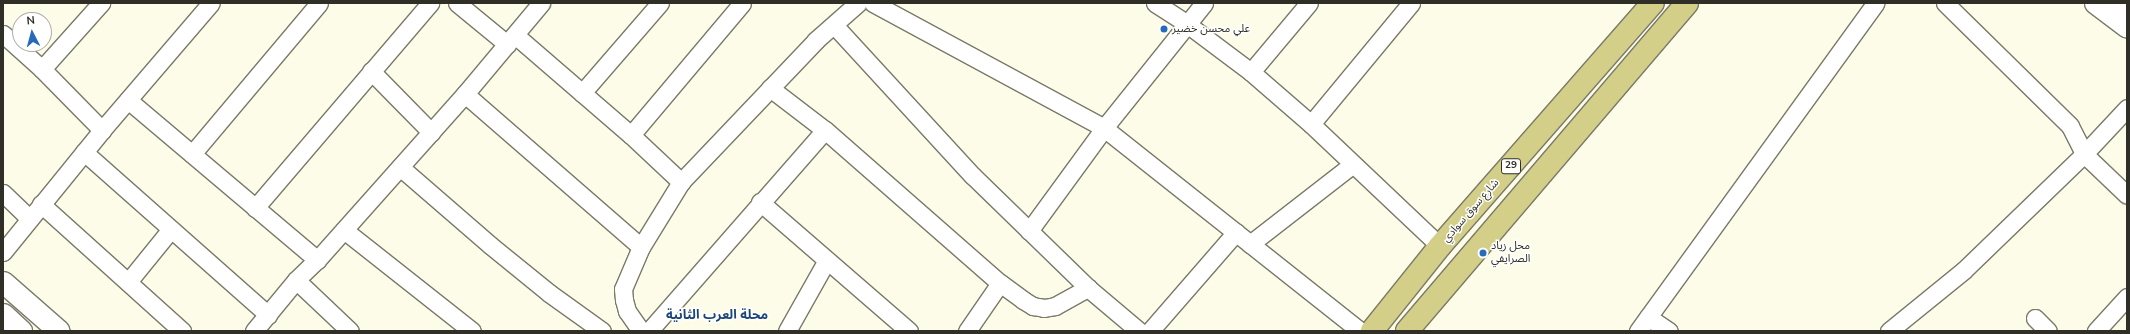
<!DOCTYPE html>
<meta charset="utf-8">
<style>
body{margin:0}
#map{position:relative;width:2130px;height:334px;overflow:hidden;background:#fdfce8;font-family:"Nunito Sans","Noto Sans Arabic",sans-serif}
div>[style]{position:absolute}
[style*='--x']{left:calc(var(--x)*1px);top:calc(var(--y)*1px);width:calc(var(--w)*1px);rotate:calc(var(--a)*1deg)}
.roads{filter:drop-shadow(1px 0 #7b7a69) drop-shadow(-1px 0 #7b7a69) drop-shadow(0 1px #7b7a69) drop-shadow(0 -1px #7b7a69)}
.minor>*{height:17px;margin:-8.5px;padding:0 8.5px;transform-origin:8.5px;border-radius:8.5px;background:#fff}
.tertiary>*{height:21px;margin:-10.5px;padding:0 10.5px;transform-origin:10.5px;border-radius:10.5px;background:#fff}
.secondary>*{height:22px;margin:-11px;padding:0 11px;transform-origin:11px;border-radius:11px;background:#fff}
.primary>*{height:22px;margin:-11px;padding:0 11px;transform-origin:11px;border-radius:11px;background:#d3ce88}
.dots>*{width:11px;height:11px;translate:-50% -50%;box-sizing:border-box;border:2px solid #fff;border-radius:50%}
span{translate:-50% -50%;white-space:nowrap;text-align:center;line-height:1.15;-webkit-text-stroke:3px #fff;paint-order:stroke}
.shield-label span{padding:1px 3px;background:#fff;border:1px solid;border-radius:3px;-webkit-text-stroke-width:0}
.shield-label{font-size:10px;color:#2f2f27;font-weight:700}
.poi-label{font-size:11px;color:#2f2f27}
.left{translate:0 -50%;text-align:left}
.street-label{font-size:11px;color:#2f2f27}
.quarter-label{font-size:13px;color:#1b4579;font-weight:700}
.frame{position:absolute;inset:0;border:4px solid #2f2f27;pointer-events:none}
.north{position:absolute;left:12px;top:12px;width:40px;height:40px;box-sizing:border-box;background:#fff;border:1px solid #acaca9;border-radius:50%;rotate:354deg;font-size:11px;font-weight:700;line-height:16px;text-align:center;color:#2f2f27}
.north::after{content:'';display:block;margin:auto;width:14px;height:18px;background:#276abb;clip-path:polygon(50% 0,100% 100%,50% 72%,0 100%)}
</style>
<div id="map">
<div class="roads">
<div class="minor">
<i style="--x:457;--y:3;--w:65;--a:39.4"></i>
<i style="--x:873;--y:3;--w:263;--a:28.4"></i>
<i style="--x:1104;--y:128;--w:327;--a:38.4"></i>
<i style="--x:1155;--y:3;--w:38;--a:33"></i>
<i style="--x:1187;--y:24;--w:80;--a:36.9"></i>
<i style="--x:1251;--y:72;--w:79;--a:40.9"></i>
<i style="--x:1311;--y:124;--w:178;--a:43.4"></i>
<i style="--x:1945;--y:3;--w:175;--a:44.5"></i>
<i style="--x:2070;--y:126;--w:31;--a:63"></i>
<i style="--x:2084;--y:154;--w:59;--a:43.6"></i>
<i style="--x:834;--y:25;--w:205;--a:47.4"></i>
<i style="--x:973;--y:176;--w:161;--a:44.2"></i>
<i style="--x:1088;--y:288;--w:67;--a:40.1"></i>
<i style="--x:3;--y:34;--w:52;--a:41.9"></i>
<i style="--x:42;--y:69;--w:86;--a:45.5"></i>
<i style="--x:515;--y:35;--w:153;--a:40.8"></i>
<i style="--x:631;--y:135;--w:69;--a:43.2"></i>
<i style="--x:42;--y:69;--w:89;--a:-48.2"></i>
<i style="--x:371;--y:71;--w:86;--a:45.5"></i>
<i style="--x:1251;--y:72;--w:90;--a:-50"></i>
<i style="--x:770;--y:88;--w:69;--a:37.4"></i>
<i style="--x:825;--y:130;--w:232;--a:41.2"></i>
<i style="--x:1000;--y:283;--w:29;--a:36"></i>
<i style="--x:1023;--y:300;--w:12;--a:31"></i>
<i style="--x:1033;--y:306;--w:11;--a:10"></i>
<i style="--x:1044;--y:308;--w:11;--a:-10"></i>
<i style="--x:1055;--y:306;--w:38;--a:-29"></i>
<i style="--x:582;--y:93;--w:119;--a:-49.1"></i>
<i style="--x:465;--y:94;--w:233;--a:41"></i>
<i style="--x:128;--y:100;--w:248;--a:40.2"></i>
<i style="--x:1311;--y:124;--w:157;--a:-50.4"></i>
<i style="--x:631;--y:135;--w:172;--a:-49.9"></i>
<i style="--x:84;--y:152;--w:246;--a:41.5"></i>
<i style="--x:192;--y:154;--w:197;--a:-49.9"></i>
<i style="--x:400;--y:167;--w:119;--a:40.9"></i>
<i style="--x:490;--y:245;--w:76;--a:39.1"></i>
<i style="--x:549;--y:293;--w:65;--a:35.6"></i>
<i style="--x:3;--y:193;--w:37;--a:44"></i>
<i style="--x:760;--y:202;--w:197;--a:40.9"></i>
<i style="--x:41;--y:204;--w:190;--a:42"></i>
<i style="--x:255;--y:208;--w:270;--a:-49.5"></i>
<i style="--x:344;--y:230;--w:163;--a:38.3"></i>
<i style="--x:1029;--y:231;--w:127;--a:-53.9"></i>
<i style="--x:1104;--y:128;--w:160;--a:-51.3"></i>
<i style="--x:1250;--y:244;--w:130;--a:-37.8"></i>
<i style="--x:3;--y:252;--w:157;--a:-50.9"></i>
<i style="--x:102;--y:130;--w:167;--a:-49.4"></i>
<i style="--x:296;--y:280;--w:74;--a:43.4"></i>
<i style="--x:128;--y:282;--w:68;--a:-50.9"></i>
<i style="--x:1648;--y:317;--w:25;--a:34"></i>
<i style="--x:2035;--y:318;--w:18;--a:45"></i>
<i style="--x:254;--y:331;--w:66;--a:-50.5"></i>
<i style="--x:296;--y:280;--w:29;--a:-44"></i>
<i style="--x:317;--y:260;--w:222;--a:-48.3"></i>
<i style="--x:465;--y:94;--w:119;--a:-50.1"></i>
<i style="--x:641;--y:331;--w:24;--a:-125"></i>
<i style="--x:627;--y:311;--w:11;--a:-105"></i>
<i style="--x:624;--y:300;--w:11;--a:-95"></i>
<i style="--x:623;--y:289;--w:46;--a:-66.8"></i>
<i style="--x:641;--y:247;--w:76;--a:-58.4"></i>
<i style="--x:681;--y:182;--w:196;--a:-46.4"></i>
<i style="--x:816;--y:40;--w:56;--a:-41.4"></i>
<i style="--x:649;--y:331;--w:267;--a:-48.8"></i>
<i style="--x:787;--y:331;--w:81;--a:-60.6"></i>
<i style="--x:967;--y:331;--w:58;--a:-55.5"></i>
<i style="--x:1150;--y:331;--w:131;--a:-49"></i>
<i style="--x:1638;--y:331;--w:405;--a:-54.1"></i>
<i style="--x:1889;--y:331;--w:97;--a:-39.1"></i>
<i style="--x:1964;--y:270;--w:167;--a:-44"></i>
<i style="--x:2084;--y:154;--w:63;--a:-46.9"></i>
<i style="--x:2096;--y:331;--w:46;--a:-47.6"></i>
</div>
<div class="tertiary">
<i style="--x:3;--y:282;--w:74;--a:41.2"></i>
<i style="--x:3;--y:314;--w:25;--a:43"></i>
</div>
<div class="secondary">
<i style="--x:2096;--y:3;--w:39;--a:37"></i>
<i style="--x:2126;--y:3;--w:1;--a:45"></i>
</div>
<div class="primary">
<i style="--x:1372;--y:331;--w:109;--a:-51.3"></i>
<i style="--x:1440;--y:246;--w:323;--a:-48.8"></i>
<i style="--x:1407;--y:331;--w:431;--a:-49.5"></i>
</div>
</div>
<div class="dots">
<i style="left:1164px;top:29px;background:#276abb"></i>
<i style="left:1483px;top:253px;background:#276abb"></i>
</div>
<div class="shield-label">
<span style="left:1511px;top:166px">29</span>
</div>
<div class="poi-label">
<span class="left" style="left:1172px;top:29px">علي محسن خضير</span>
<span class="left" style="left:1491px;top:253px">محل زياد<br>الصرايفي</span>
</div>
<div class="street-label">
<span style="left:1471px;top:211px;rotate:-49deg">شارع سوق سوادي</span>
</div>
<div class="quarter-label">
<span style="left:717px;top:315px">محلة العرب الثانية</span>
</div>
<div class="frame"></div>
<div class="north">N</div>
</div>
